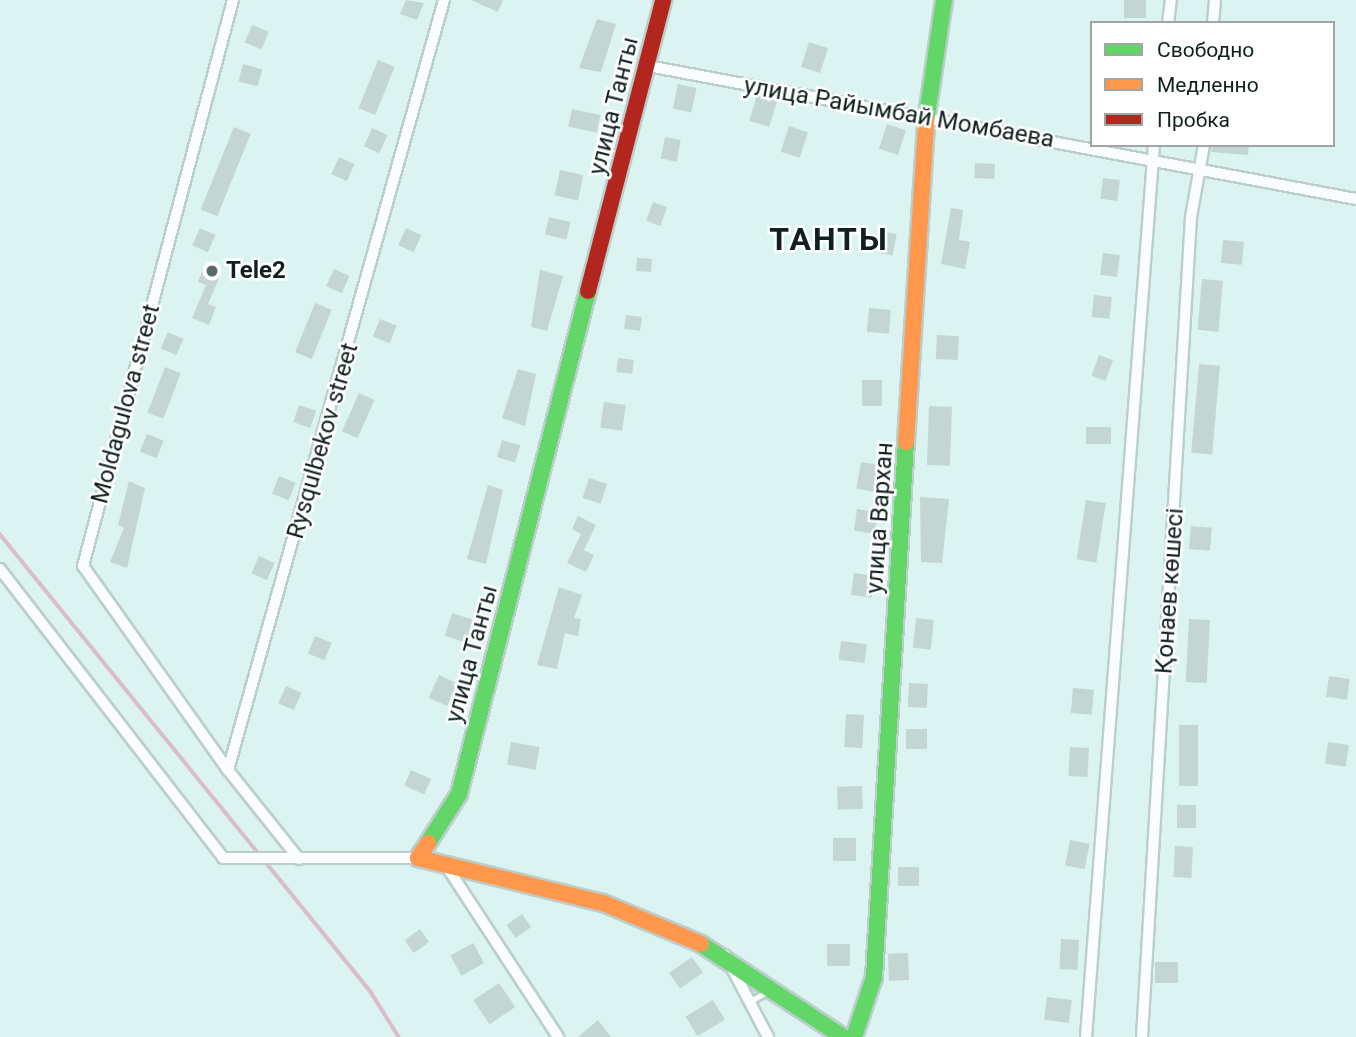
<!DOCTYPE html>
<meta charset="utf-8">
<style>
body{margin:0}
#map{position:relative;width:1356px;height:1037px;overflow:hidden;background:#dcf4f1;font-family:Roboto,sans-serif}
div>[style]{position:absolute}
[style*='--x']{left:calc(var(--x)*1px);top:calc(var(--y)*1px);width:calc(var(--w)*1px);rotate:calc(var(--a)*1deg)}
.stream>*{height:3.5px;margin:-1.75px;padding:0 1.75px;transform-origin:1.75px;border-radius:1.75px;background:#dbbccc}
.building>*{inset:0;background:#c3d6d4;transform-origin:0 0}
.roads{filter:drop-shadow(2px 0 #bbcecc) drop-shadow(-2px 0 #bbcecc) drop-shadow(0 2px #bbcecc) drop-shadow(0 -2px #bbcecc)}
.lane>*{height:5px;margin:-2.5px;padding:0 2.5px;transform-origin:2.5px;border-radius:2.5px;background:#fafdfd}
.street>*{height:10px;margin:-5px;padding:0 5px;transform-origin:5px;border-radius:5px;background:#fafdfd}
.fast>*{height:16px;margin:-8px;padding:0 8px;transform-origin:8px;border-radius:8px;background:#63d668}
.slow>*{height:16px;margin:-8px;padding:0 8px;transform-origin:8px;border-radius:8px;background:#ff974d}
.jam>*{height:16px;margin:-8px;padding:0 8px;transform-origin:8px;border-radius:8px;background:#b3261e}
.dots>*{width:19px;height:19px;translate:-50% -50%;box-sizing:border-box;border:4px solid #fff;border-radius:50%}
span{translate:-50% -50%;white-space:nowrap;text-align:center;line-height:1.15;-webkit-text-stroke:5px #fff;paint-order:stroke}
.street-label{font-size:24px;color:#10201f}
.poi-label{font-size:24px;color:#10201f;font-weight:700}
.left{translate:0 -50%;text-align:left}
.district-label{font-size:32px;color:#10201f;font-weight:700;letter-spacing:2px}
.legend{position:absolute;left:1090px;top:21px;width:245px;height:126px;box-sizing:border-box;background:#fff;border:2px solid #9fa6a5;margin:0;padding:9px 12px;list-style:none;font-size:21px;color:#10201f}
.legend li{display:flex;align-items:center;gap:14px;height:35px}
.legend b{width:35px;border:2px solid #9fa6a5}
</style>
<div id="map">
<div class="stream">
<i style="--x:0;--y:534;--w:413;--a:51"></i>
<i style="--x:265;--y:861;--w:169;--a:51"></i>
<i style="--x:371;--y:992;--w:53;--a:58.1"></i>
</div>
<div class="building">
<i style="clip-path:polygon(406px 0,424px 3px,417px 20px,400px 14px)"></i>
<i style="clip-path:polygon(471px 0,503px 0,498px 12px)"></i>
<i style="left:1124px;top:0;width:22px;height:18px"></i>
<i style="clip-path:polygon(597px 19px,616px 24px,601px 72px,579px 68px)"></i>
<i style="left:252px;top:25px;width:18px;height:19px;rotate:22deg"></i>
<i style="left:809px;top:42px;width:20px;height:26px;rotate:18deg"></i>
<i style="left:378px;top:60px;width:18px;height:52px;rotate:22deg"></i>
<i style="left:243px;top:64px;width:20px;height:18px;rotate:15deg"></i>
<i style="left:678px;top:84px;width:19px;height:25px;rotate:12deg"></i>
<i style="left:757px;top:95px;width:21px;height:27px;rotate:17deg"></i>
<i style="left:572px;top:109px;width:29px;height:18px;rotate:12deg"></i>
<i style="left:887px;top:124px;width:20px;height:26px;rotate:18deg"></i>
<i style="left:789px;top:126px;width:20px;height:27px;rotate:18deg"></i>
<i style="left:234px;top:127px;width:18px;height:89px;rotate:22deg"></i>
<i style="left:372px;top:128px;width:17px;height:20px;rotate:24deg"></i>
<i style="left:665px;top:137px;width:16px;height:22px;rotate:11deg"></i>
<i style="clip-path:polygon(1212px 145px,1249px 145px,1248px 155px,1211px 152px)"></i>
<i style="left:339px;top:157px;width:17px;height:19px;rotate:24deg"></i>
<i style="left:975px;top:163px;width:20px;height:15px;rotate:3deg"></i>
<i style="left:560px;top:170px;width:24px;height:26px;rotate:12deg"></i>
<i style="left:1103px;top:178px;width:17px;height:21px;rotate:7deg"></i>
<i style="left:653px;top:202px;width:15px;height:20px;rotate:20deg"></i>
<i style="clip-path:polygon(951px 208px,963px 210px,959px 240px,970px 242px,965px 269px,941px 264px)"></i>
<i style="left:549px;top:217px;width:22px;height:18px;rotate:13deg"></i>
<i style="left:200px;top:228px;width:17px;height:19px;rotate:24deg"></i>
<i style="left:406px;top:228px;width:17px;height:19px;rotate:24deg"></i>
<i style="left:881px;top:231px;width:16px;height:22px;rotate:11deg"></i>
<i style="left:1223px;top:240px;width:21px;height:23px;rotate:5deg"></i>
<i style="left:1103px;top:253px;width:17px;height:22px;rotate:7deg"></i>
<i style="left:637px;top:258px;width:15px;height:13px;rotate:4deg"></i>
<i style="clip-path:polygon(205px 264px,222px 271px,208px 304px,216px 307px,209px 325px,192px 318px,206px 285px,198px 282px)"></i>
<i style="left:334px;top:269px;width:17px;height:19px;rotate:24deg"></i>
<i style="clip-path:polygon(540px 270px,563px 276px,547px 331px,531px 327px)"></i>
<i style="left:1202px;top:279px;width:21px;height:51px;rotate:5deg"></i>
<i style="left:1094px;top:295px;width:18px;height:22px;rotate:6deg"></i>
<i style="left:315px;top:303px;width:18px;height:53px;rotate:22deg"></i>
<i style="left:869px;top:308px;width:22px;height:24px;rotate:5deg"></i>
<i style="left:626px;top:315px;width:16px;height:14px;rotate:7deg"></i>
<i style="left:380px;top:319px;width:18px;height:19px;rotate:22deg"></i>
<i style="left:168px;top:332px;width:17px;height:18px;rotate:24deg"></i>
<i style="left:937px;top:335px;width:22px;height:24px;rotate:3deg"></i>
<i style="left:1099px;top:355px;width:15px;height:22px;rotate:20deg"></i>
<i style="left:618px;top:358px;width:16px;height:14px;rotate:7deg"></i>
<i style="left:1199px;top:364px;width:21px;height:89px;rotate:5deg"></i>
<i style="left:165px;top:367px;width:17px;height:49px;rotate:21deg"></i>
<i style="clip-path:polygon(518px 369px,536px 374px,525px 426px,502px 418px)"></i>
<i style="left:862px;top:380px;width:20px;height:26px"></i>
<i style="left:359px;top:393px;width:17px;height:42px;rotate:24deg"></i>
<i style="left:604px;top:402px;width:22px;height:26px;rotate:8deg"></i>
<i style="left:299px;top:405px;width:18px;height:18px;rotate:19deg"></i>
<i style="left:929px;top:406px;width:23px;height:59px;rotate:2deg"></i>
<i style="left:1086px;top:427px;width:25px;height:17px"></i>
<i style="left:147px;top:434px;width:18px;height:19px;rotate:22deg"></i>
<i style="left:502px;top:440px;width:19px;height:18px;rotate:16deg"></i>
<i style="left:861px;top:462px;width:22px;height:27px;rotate:10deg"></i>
<i style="left:279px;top:476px;width:18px;height:19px;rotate:22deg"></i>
<i style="left:589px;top:478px;width:19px;height:21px;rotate:18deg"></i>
<i style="clip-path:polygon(129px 481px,145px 488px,127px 568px,110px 562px,124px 528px,118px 525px)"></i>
<i style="clip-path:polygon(488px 485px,503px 490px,486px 564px,467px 559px)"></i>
<i style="clip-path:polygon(920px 497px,949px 499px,942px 563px,921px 562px)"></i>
<i style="left:1086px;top:500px;width:20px;height:60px;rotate:9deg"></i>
<i style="left:857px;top:509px;width:21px;height:22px;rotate:8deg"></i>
<i style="clip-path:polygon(578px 516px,596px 525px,584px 550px,594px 555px,586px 572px,567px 563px,581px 534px,572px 529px)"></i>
<i style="left:1191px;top:526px;width:21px;height:23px;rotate:5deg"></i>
<i style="left:259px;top:556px;width:17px;height:19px;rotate:24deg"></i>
<i style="left:854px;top:573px;width:21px;height:22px;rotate:8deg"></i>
<i style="clip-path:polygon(559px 587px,582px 595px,574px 618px,581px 619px,578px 636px,565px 633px,557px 669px,537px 665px)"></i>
<i style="left:452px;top:613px;width:22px;height:24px;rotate:18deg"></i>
<i style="left:916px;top:618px;width:18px;height:30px;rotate:6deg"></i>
<i style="left:1189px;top:619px;width:21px;height:63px;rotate:3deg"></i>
<i style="left:315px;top:636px;width:18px;height:19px;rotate:22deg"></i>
<i style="left:841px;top:641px;width:26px;height:19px;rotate:7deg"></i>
<i style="left:439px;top:675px;width:20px;height:25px;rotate:24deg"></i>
<i style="left:1329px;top:676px;width:21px;height:21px;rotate:8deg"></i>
<i style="left:909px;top:683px;width:19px;height:24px;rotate:3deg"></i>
<i style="left:286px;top:686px;width:17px;height:19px;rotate:24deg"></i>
<i style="left:1073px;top:688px;width:21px;height:25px;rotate:5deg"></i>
<i style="left:846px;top:714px;width:18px;height:33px;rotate:3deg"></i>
<i style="left:1179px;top:725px;width:19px;height:61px"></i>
<i style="left:906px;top:729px;width:21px;height:20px"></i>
<i style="left:511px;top:742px;width:29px;height:23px;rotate:10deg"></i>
<i style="left:1328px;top:742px;width:21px;height:22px;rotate:8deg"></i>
<i style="left:1070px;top:747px;width:19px;height:29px;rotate:3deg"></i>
<i style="left:411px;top:770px;width:22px;height:17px;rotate:24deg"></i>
<i style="left:862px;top:786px;width:23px;height:25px;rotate:88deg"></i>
<i style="left:1177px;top:805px;width:19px;height:23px"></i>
<i style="left:833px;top:838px;width:23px;height:23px"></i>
<i style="left:1070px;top:840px;width:20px;height:26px;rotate:11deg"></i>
<i style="left:1175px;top:846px;width:18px;height:31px;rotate:3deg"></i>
<i style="left:898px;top:867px;width:21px;height:19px"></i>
<i style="left:522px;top:914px;width:16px;height:19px;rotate:55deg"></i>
<i style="left:420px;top:929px;width:16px;height:19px;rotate:55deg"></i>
<i style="left:1061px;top:939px;width:18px;height:30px;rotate:3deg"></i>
<i style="left:473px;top:943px;width:23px;height:26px;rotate:61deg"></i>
<i style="left:827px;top:944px;width:23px;height:22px"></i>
<i style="left:908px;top:953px;width:27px;height:20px;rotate:88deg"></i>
<i style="left:692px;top:957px;width:19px;height:28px;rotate:55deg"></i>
<i style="left:1155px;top:962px;width:23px;height:21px"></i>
<i style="left:499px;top:983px;width:29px;height:31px;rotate:56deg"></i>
<i style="left:1047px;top:997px;width:25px;height:23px;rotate:7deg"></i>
<i style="left:713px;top:1000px;width:23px;height:32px;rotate:59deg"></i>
<i style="clip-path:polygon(598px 1020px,611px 1037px,578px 1037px)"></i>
</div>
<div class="roads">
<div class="lane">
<i style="--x:748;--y:1002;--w:26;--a:-28"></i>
</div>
<div class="street">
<i style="--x:1168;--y:23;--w:23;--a:-83"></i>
<i style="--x:1213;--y:23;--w:23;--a:-85"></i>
<i style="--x:648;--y:66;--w:720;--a:10.64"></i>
<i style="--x:0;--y:569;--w:365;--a:52.3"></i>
<i style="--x:223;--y:858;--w:195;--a:0"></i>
<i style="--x:228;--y:770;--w:250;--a:-125.4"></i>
<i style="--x:83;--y:566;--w:586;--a:-75.16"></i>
<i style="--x:299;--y:859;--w:114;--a:-128.6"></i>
<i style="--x:228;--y:770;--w:800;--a:-74.33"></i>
<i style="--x:445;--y:864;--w:207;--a:56.8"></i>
<i style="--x:725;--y:955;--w:93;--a:62.3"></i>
<i style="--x:1086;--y:1037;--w:895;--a:-85.64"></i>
<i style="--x:1142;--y:1037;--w:821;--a:-86.58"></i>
<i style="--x:1191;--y:217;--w:73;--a:-79.8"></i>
</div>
<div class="fast">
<i style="--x:926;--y:122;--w:123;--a:-81.6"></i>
<i style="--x:428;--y:843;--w:58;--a:-57.7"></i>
<i style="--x:459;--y:794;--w:519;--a:-75.62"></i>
<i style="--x:701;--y:944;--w:170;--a:33.2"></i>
<i style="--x:854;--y:1037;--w:63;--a:-71.6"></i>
<i style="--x:874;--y:977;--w:536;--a:-86.58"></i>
</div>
<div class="slow">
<i style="--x:906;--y:442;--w:321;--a:-86.4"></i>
<i style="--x:428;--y:843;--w:18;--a:124"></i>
<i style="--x:418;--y:858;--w:190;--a:13.7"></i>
<i style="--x:603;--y:903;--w:106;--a:22.7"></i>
</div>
<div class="jam">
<i style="--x:588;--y:291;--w:301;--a:-75.5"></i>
</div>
</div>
<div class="dots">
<i style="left:212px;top:271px;background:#576a68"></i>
</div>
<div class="street-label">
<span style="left:614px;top:106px;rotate:-76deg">улица Танты</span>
<span style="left:899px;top:113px;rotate:10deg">улица Райымбай Момбаева</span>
<span style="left:126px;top:404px;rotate:-75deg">Moldagulova street</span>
<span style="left:323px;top:441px;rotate:-74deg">Rysqulbekov street</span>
<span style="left:880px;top:518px;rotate:-86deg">улица Вархан</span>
<span style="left:1170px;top:591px;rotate:-86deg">Қонаев көшесі</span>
<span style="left:472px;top:654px;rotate:-75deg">улица Танты</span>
</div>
<div class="poi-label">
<span class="left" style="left:226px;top:271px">Tele2</span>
</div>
<div class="district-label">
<span style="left:829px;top:239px">ТАНТЫ</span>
</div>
<ul class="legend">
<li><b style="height:9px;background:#63d668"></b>Свободно</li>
<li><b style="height:9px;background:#ff974d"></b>Медленно</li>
<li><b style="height:9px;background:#b3261e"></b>Пробка</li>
</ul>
</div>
